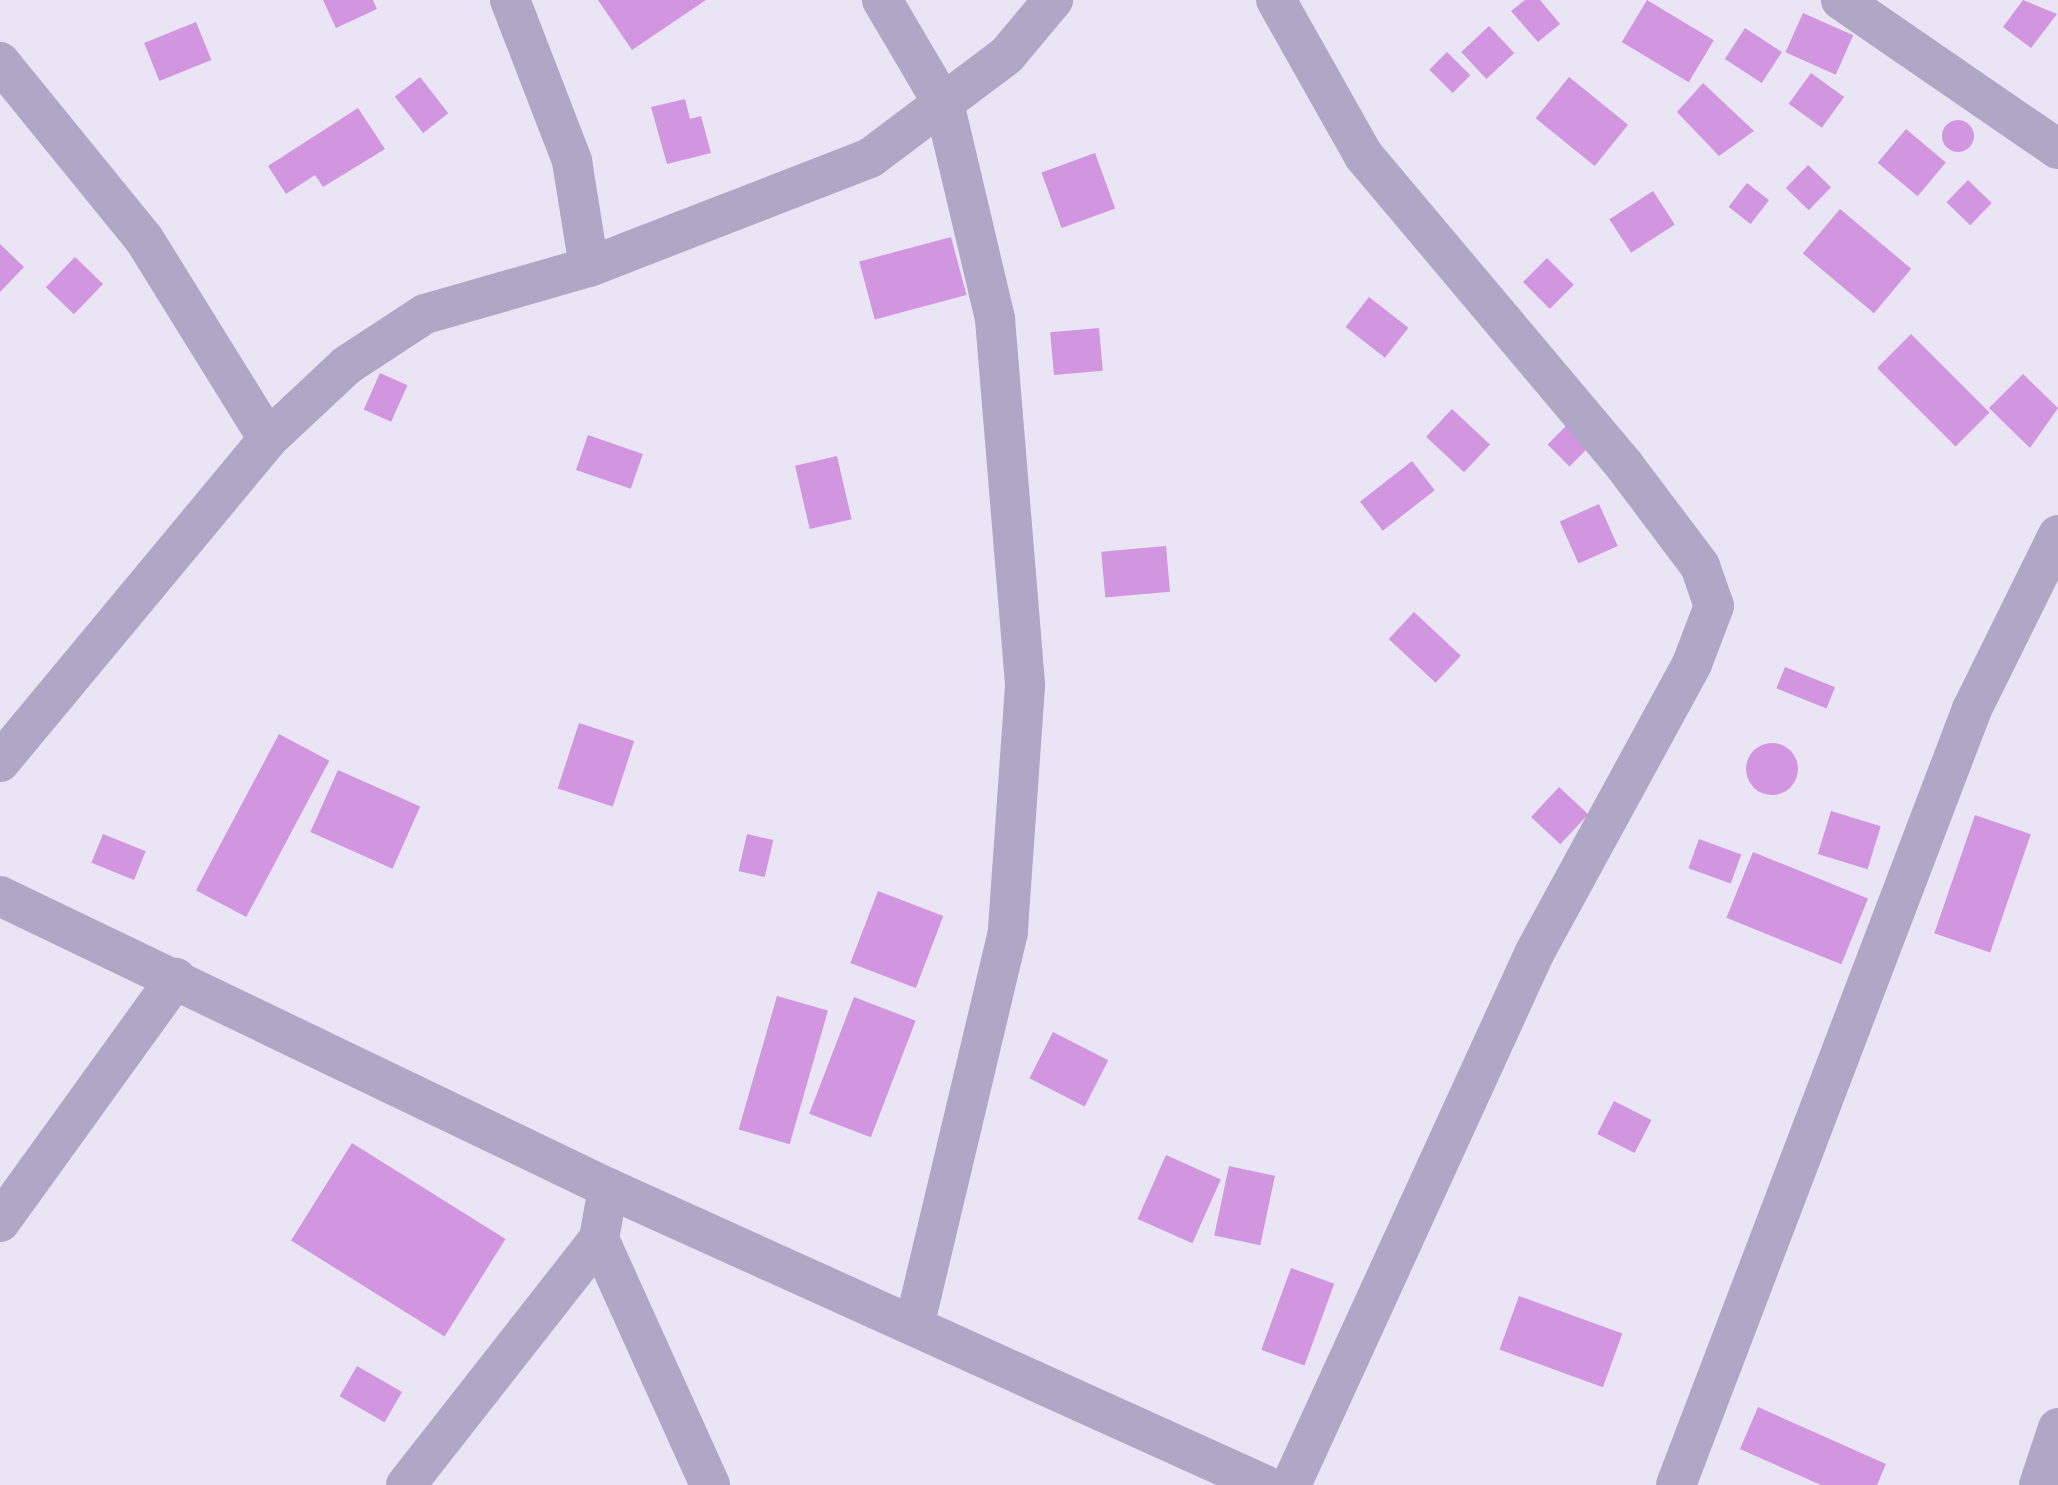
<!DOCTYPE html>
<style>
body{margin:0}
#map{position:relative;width:2058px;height:1485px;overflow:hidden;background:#e9e5f4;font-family:Inter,sans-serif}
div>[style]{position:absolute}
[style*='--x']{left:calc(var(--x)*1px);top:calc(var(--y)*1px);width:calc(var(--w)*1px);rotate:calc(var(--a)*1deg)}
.building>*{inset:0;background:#d296e1;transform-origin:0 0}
.round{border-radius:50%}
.street>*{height:40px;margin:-20px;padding:0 20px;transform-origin:20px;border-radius:20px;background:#b0a6c5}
span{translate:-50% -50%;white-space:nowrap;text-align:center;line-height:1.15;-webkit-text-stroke:8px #e9e5f4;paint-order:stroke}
</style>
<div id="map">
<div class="building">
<i style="clip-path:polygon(323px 0,373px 0,377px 9px,336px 28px)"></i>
<i style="clip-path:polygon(598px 0,706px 0,632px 50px)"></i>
<i style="clip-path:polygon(1525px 0,1540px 0,1560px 24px,1538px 42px,1511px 11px)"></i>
<i style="left:1647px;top:0;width:78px;height:49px;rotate:31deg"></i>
<i style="clip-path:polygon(2023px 0,2057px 14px,2031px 48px,2003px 27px)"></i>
<i style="left:1803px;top:13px;width:55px;height:43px;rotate:24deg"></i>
<i style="left:196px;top:22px;width:41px;height:56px;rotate:68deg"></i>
<i style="left:1489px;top:26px;width:37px;height:38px;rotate:47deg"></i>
<i style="left:1745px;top:28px;width:44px;height:37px;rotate:33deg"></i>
<i style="left:1447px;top:52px;width:33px;height:25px;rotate:45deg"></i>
<i style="left:1811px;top:73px;width:41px;height:38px;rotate:36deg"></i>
<i style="left:420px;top:77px;width:46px;height:32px;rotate:52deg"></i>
<i style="left:1569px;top:77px;width:76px;height:53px;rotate:39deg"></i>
<i style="clip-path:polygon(1703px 83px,1754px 131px,1719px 156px,1677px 112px)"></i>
<i style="clip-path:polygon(685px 99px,690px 119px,701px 116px,711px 153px,667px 164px,651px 107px)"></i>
<i style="clip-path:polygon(358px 108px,385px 149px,323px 187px,315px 175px,286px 194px,268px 166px)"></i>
<i class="round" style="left:1942px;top:120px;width:32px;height:32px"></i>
<i style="left:1906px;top:129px;width:52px;height:44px;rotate:40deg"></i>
<i style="left:1095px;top:153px;width:59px;height:57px;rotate:70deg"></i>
<i style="left:1808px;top:165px;width:32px;height:32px;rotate:44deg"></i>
<i style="left:1968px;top:180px;width:33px;height:31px;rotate:44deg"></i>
<i style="left:1747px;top:183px;width:28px;height:30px;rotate:38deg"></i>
<i style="left:1653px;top:191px;width:40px;height:52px;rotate:57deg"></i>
<i style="left:1840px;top:209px;width:93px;height:58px;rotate:40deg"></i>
<i style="left:951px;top:237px;width:60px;height:95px;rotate:75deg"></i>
<i style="clip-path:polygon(0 244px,24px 267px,0 292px)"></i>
<i style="left:75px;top:257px;width:39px;height:42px;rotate:44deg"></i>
<i style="left:1547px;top:258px;width:38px;height:34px;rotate:45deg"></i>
<i style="left:1369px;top:297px;width:50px;height:38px;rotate:38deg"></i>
<i style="left:1099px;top:328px;width:43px;height:49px;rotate:85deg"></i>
<i style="left:1911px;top:334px;width:111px;height:48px;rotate:45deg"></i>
<i style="left:380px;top:373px;width:30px;height:40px;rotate:24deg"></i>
<i style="clip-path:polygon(2023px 374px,2058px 408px,2030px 448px,1989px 408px)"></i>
<i style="left:1452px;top:409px;width:52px;height:38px;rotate:43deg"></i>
<i style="left:1573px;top:419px;width:31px;height:36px;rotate:45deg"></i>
<i style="left:588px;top:435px;width:58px;height:37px;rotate:19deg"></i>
<i style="left:837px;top:456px;width:65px;height:43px;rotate:77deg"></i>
<i style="left:1412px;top:461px;width:37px;height:66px;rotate:52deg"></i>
<i style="left:1599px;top:504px;width:46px;height:43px;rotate:66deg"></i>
<i style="left:1166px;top:546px;width:46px;height:65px;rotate:85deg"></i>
<i style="left:1414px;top:612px;width:64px;height:37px;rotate:43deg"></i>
<i style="left:1785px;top:667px;width:54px;height:23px;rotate:22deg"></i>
<i style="left:579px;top:723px;width:58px;height:69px;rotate:18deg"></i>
<i style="left:279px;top:734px;width:57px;height:177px;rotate:28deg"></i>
<i class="round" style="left:1746px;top:743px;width:52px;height:52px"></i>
<i style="left:338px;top:770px;width:90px;height:68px;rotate:24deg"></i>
<i style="left:1559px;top:787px;width:40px;height:41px;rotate:43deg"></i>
<i style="left:1831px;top:811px;width:52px;height:45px;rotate:17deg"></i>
<i style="left:1975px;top:815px;width:59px;height:125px;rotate:19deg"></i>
<i style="left:103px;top:834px;width:46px;height:31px;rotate:22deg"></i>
<i style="left:747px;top:834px;width:27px;height:38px;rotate:13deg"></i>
<i style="left:1699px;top:839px;width:45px;height:31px;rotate:20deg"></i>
<i style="left:1753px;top:852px;width:124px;height:71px;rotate:22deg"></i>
<i style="left:878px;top:891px;width:70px;height:77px;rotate:21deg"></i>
<i style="left:777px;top:996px;width:53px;height:139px;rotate:16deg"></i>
<i style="left:854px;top:997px;width:66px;height:125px;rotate:21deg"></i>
<i style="left:1053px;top:1032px;width:62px;height:52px;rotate:27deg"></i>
<i style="left:1614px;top:1101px;width:42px;height:37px;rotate:27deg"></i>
<i style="left:352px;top:1143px;width:181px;height:115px;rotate:32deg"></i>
<i style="left:1166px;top:1155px;width:60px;height:70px;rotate:24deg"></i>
<i style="left:1229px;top:1166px;width:47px;height:71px;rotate:12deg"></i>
<i style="left:1291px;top:1268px;width:46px;height:87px;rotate:20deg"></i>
<i style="left:1519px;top:1296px;width:110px;height:57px;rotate:20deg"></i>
<i style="left:357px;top:1366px;width:52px;height:35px;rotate:30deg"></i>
<i style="clip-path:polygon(1758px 1407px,1886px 1464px,1877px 1485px,1821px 1485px,1740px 1449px)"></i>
</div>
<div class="street">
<i style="--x:510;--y:0;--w:173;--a:68.9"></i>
<i style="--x:572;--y:161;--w:107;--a:80.9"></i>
<i style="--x:882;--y:0;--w:124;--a:59.5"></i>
<i style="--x:945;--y:107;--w:218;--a:76.7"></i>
<i style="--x:995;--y:319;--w:368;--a:85.3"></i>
<i style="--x:1025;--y:686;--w:247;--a:94"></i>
<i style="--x:1008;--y:932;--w:405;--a:103.4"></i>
<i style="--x:1276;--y:0;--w:179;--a:60.6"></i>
<i style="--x:1364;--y:156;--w:404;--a:49.9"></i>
<i style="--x:1624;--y:465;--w:126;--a:53"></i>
<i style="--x:1700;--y:566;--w:42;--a:70.7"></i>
<i style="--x:1714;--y:606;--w:62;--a:110.8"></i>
<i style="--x:1692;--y:664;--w:330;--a:118.6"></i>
<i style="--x:1534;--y:954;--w:584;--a:114.59"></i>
<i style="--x:1841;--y:0;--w:263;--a:34.5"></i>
<i style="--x:0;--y:62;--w:228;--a:50.9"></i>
<i style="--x:144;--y:239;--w:235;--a:58.2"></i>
<i style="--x:0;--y:762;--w:420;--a:-50.3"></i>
<i style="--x:268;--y:439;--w:108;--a:-43.1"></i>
<i style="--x:347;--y:365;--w:93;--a:-33.2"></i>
<i style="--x:425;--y:314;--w:171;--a:-16"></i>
<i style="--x:589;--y:267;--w:301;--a:-21.2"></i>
<i style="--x:870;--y:158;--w:171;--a:-36.9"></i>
<i style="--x:1007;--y:55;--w:72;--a:-50.1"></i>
<i style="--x:0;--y:896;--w:674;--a:25.65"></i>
<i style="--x:608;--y:1188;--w:721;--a:24.33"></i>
<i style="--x:608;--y:1188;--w:52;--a:100"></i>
<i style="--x:599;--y:1239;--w:270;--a:65.7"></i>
<i style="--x:0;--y:1222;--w:301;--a:-54.2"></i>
<i style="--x:406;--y:1485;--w:313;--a:-51.9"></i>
<i style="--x:1676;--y:1485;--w:831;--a:-69.12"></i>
<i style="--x:1972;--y:709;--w:194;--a:-63.7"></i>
<i style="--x:2039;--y:1485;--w:60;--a:-71.6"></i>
</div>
</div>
